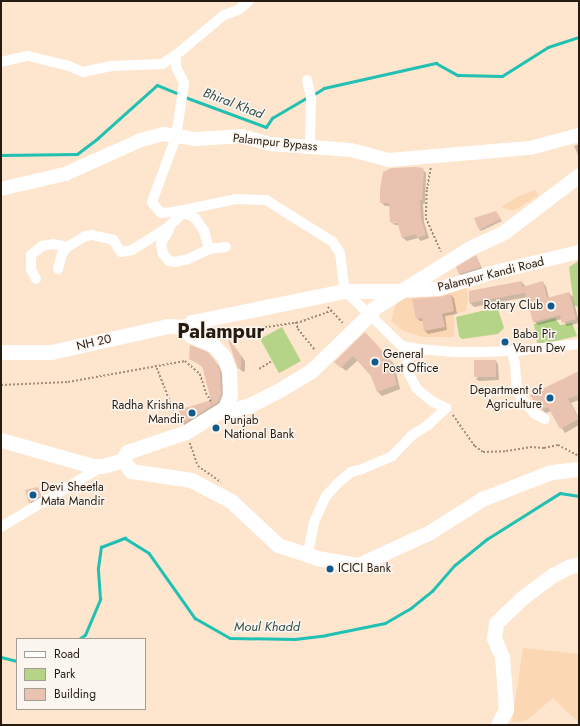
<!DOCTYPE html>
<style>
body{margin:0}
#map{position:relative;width:580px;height:726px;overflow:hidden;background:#fee5cd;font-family:Jost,sans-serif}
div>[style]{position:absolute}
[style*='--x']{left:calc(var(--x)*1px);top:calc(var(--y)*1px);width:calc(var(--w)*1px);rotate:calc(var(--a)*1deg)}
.built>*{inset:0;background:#fbd7b3}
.green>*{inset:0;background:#b5d487;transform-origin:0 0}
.shadow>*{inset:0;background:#0003}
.stream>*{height:2.5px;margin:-1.25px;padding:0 1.25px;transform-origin:1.25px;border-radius:1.25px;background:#20c0b3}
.building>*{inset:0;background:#eac2b0;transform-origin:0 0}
.path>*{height:1.5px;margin-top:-0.75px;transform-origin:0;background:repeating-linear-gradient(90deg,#a18e7b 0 2px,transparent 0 4px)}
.street>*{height:10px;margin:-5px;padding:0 5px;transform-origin:5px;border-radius:5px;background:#fff}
.secondary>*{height:14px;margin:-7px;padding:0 7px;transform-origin:7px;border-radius:7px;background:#fff}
.primary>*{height:15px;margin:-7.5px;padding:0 7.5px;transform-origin:7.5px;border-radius:7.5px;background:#fff}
.dots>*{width:11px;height:11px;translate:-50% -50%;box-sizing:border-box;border:2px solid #fcf6f0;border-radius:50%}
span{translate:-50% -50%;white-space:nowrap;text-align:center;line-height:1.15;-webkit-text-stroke:3px #fcf6f0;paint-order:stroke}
.street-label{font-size:12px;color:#261b10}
.poi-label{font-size:12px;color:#261b10}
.right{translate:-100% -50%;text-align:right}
.left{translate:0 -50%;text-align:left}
.water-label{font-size:13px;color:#314f4c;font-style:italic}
.town-label{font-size:20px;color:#261b10;font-weight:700}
.frame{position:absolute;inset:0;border:2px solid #261b10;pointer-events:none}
.legend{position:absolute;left:16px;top:638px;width:130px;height:72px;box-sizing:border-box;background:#fcf6f0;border:1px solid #a69e96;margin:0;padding:5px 7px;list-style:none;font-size:12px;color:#261b10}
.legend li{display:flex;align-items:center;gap:8px;height:20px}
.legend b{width:20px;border:1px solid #a69e96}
</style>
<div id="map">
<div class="built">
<i style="clip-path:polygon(535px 190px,539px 195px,513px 211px,501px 207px,517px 197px)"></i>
<i style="clip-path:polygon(466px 285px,468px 298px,466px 311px,454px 314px,454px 337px,422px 337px,404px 331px,391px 321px,397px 300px,413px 295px)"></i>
<i style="clip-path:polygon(523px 648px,579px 654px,579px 723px,553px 698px,527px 720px,512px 722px)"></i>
</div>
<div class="green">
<i style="clip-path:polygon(579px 261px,579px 307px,574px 305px,569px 267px)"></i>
<i style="clip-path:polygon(494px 308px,498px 309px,504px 328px,498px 334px,462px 339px,459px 336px,456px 317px)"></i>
<i style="clip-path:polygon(555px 318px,560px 325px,572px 323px,577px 336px,543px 344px,537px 343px,534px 324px)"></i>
<i style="left:282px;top:327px;width:39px;height:25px;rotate:61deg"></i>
</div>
<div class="shadow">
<i style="clip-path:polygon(579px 144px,579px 157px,574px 146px)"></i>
<i style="clip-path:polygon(evenodd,423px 170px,426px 173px,425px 203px,423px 204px,424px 222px,429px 238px,421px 241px,418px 238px,407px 241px,403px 238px,399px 225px,395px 225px,391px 222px,391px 206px,385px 206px,381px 202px,423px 170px,393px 221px,402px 222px,393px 223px,393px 221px)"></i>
<i style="clip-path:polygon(497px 214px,502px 221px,481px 231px,480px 229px)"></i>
<i style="clip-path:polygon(476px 256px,483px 270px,462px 276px,459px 274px)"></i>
<i style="clip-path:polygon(522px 282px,526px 287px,542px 282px,546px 286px,549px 298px,569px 293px,573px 297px,579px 323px,567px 326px,562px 319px,538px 325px,534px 321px,527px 297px,474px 307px,470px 303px,470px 292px)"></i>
<i style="clip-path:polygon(451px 295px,454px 298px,457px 314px,445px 316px,447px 330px,428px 334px,425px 331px,423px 321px,420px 321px,417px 318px,440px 298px)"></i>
<i style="clip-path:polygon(365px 333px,394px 364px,400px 389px,382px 396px,378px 392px,372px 376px,358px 360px,346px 371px,339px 365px)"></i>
<i style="clip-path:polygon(231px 342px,245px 361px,245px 371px,243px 372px,239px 368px)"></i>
<i style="clip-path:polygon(207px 353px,219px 366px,223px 376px,223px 397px,220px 405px,185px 426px,183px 423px,212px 401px,203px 367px,190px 358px)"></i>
<i style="clip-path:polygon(496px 361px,498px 364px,499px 380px,479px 381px,476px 379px)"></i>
<i style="clip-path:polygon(579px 372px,579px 400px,571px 403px,579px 418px,579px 425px,565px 433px,551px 411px,546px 413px,540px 408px)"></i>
<i style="clip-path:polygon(38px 488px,42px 498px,32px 504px,30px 502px)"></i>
</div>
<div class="stream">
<i style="--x:313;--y:95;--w:13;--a:-32"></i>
<i style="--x:324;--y:88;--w:115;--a:-12.6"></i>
<i style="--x:436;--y:63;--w:25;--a:29"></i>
<i style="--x:458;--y:75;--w:44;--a:1.3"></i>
<i style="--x:502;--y:76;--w:54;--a:-32.2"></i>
<i style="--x:548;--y:47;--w:33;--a:-18"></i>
<i style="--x:185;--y:97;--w:86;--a:20.3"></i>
<i style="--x:266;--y:127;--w:11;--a:-56"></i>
<i style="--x:272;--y:118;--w:42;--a:-30.3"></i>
<i style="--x:1;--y:155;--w:76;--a:-0.8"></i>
<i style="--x:77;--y:154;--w:26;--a:-37"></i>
<i style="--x:98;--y:138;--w:79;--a:-41.9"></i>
<i style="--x:157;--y:85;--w:24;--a:22"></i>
<i style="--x:79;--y:639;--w:7;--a:-34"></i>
<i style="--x:85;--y:635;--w:39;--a:-67"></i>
<i style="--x:100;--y:599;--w:31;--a:-94"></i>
<i style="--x:98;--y:568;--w:21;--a:-82"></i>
<i style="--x:101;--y:547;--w:26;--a:-21"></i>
<i style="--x:125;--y:538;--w:28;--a:32"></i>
<i style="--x:149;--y:553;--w:80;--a:54.7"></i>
<i style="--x:195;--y:618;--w:40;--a:29.7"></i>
<i style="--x:230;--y:638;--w:65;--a:0.9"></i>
<i style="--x:295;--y:639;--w:31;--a:-7"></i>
<i style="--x:326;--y:635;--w:60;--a:-11.5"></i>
<i style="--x:385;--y:623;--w:30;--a:-30"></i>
<i style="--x:411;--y:608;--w:27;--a:-39"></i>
<i style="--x:432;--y:591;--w:35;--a:-49"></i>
<i style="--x:455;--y:565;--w:41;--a:-39.1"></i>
<i style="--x:487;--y:539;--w:86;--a:-32.2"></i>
<i style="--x:560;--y:493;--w:19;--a:9"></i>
<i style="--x:1;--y:657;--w:16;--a:14"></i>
</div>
<div class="building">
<i style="clip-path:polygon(416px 167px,423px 168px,424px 173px,422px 200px,420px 200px,421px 218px,426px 235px,417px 238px,416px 234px,402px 238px,397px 222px,390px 222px,389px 203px,380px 203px,380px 189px,383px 172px,391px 168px)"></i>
<i style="clip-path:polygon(496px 211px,501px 219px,479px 230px,474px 218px)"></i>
<i style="clip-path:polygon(476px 255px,481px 267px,459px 274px,456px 267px)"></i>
<i style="clip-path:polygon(522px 281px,522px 287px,543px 281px,547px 298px,569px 292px,576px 319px,562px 323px,560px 315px,533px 322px,525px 293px,469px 303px,469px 291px)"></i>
<i style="clip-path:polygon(451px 294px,454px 311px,442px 314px,445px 327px,424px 331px,422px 318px,416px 319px,412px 299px,440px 297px)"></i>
<i style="clip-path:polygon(365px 332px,390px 359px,397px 385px,377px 392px,371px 376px,353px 356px,341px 368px,334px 362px)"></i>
<i style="clip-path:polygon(227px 337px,241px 356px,241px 367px,238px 369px)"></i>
<i style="clip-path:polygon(190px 345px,208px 352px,216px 362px,220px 372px,221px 394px,218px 402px,182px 424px,179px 410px,211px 400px,202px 366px,189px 359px)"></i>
<i style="left:496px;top:360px;width:17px;height:22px;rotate:90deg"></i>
<i style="clip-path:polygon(579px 371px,579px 395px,568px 399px,579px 419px,560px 429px,548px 407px,542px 410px,539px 409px,530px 395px)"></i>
<i style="clip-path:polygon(38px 487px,41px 496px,29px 503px,25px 490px)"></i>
</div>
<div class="path">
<i style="--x:431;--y:168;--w:22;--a:100"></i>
<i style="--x:427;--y:190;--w:28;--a:92"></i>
<i style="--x:426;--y:218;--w:37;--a:66"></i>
<i style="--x:328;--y:307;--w:22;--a:47"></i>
<i style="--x:296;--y:322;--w:7;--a:74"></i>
<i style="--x:298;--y:329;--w:28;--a:51"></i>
<i style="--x:222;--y:339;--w:13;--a:-32"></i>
<i style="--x:233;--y:332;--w:68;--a:-8.5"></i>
<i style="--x:300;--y:322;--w:33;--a:-20"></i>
<i style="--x:157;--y:368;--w:58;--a:68.7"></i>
<i style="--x:259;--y:369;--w:15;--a:-32"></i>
<i style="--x:1;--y:385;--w:67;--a:-2.6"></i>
<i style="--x:68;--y:382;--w:119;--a:-10.2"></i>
<i style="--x:185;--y:361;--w:20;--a:41"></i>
<i style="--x:200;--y:374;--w:20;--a:72"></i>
<i style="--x:206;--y:393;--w:12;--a:59"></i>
<i style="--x:453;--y:415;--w:38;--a:55"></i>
<i style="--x:475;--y:446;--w:10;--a:37"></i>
<i style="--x:483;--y:452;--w:23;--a:-2"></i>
<i style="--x:506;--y:451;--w:24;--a:-9"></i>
<i style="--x:530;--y:447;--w:14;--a:4"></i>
<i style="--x:544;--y:448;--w:14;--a:-12"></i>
<i style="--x:558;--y:445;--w:24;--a:28"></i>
<i style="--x:190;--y:443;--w:24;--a:71"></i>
<i style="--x:198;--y:466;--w:28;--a:35"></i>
</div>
<div class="street">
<i style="--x:249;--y:1;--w:14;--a:141"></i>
<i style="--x:238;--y:10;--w:15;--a:160"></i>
<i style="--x:224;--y:15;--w:62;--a:140.2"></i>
<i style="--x:176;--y:55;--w:12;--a:90"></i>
<i style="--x:176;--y:67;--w:18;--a:63"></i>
<i style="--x:184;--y:83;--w:55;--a:98.4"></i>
<i style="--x:176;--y:137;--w:69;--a:110.3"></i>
<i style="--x:152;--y:202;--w:14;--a:51"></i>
<i style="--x:161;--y:213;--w:13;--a:-4"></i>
<i style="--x:174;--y:212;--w:63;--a:-11.8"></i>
<i style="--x:236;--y:199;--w:30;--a:2"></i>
<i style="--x:266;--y:200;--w:79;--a:32.1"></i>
<i style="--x:333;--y:242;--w:13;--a:58"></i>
<i style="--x:340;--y:253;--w:38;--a:83"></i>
<i style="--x:345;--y:291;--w:79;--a:44"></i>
<i style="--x:402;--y:346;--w:17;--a:10"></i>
<i style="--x:419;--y:349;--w:37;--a:5"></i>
<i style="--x:456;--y:352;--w:27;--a:0"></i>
<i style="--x:483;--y:352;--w:32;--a:-2"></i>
<i style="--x:515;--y:351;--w:64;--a:-6.2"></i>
<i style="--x:1;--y:62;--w:28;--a:-13"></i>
<i style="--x:28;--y:56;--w:42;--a:13.7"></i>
<i style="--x:69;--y:66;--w:15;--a:23"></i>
<i style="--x:83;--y:72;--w:30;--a:-12"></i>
<i style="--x:112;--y:66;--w:50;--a:-2.3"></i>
<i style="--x:162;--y:64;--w:17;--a:-33"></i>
<i style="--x:307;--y:80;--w:18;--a:77"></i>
<i style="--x:311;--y:98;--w:49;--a:91.2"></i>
<i style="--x:181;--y:214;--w:7;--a:0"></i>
<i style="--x:188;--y:214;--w:9;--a:32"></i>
<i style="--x:196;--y:219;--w:14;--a:56"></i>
<i style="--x:204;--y:231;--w:19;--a:74"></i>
<i style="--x:209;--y:249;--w:17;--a:-7"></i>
<i style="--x:169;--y:230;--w:16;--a:120"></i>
<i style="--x:161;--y:244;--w:10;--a:79"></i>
<i style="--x:163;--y:254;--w:9;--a:49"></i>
<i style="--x:169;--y:261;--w:6;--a:9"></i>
<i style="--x:175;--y:262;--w:13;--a:-13"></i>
<i style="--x:188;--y:259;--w:23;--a:-25"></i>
<i style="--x:58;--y:269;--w:16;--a:-75"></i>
<i style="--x:62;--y:254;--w:9;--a:-54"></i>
<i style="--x:36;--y:279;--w:11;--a:-117"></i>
<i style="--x:31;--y:269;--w:14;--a:-90"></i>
<i style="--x:31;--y:255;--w:14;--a:-39"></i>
<i style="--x:42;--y:246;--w:11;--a:-10"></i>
<i style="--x:53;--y:244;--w:14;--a:12"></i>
<i style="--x:67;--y:247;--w:21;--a:-31"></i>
<i style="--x:85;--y:236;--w:7;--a:-8"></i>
<i style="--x:92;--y:235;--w:22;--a:13"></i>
<i style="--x:113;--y:240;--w:14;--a:56"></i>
<i style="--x:121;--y:252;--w:11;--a:-10"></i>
<i style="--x:132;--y:250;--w:40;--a:-32"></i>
<i style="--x:166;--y:229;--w:18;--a:-43"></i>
<i style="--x:179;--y:217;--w:7;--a:-63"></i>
<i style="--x:512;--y:351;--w:13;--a:77"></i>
<i style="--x:515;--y:364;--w:27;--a:86"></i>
<i style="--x:517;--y:391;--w:12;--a:59"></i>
<i style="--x:523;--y:401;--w:18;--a:47"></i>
<i style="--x:535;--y:414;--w:11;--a:27"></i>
<i style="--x:1;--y:527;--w:119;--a:-30.9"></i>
<i style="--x:304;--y:554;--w:8;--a:-50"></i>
<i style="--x:309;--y:548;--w:26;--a:-79"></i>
<i style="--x:314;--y:522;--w:29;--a:-65"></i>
<i style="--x:326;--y:496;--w:18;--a:-47"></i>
<i style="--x:338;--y:483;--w:17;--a:-40"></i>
<i style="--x:351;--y:472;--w:11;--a:-15"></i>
<i style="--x:362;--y:469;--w:33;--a:-23"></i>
<i style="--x:392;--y:456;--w:28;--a:-46"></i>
<i style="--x:411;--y:436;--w:20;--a:-33"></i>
<i style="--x:428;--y:425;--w:25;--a:-43"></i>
<i style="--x:446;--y:408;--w:14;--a:-155"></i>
<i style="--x:433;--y:402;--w:21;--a:-141"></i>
<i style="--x:417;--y:389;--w:17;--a:-118"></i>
<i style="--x:409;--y:374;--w:27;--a:-96"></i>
</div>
<div class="secondary">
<i style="--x:1;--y:189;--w:66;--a:-13.2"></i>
<i style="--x:65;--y:174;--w:83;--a:-24.1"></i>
<i style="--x:141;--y:140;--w:23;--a:-15"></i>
<i style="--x:163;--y:134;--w:33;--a:9"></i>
<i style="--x:196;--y:139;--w:46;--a:-3.7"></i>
<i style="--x:242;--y:136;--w:29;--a:16"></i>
<i style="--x:270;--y:144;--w:81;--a:4.2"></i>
<i style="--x:351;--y:150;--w:39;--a:15"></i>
<i style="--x:389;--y:160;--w:142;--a:-4.9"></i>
<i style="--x:530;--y:148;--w:51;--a:-14.9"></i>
<i style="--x:401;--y:291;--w:38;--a:-3"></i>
<i style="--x:439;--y:289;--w:54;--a:-17.1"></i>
<i style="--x:491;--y:273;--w:90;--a:-13.4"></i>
</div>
<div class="primary">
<i style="--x:186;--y:327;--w:9;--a:63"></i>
<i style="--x:190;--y:335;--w:25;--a:23"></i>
<i style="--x:213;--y:345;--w:16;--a:47"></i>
<i style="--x:224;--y:357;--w:14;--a:69"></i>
<i style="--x:229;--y:370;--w:25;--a:88"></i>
<i style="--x:230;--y:395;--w:14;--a:111"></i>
<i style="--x:225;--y:408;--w:46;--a:148.4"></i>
<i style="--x:186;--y:432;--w:62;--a:161.3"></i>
<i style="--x:127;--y:452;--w:9;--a:117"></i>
<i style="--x:123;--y:460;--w:14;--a:54"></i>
<i style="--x:131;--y:471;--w:61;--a:8.5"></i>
<i style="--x:191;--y:480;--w:45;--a:27.7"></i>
<i style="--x:231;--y:501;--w:64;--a:43.1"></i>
<i style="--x:278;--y:545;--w:41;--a:18.4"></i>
<i style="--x:317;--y:558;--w:42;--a:9.7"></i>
<i style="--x:358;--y:565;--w:79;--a:-24.6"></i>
<i style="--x:430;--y:532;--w:62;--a:-32.4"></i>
<i style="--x:482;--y:499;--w:74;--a:-21.4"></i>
<i style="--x:551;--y:472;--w:28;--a:-6"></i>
<i style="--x:186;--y:327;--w:8;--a:-40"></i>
<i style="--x:192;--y:322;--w:156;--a:-11.5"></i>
<i style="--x:345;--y:291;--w:56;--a:0"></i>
<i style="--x:1;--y:352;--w:50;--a:0"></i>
<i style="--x:51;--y:352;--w:120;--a:-12.5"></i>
<i style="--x:168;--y:326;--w:18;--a:3"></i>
<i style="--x:225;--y:408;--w:11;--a:5"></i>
<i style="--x:236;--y:409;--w:15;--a:-16"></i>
<i style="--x:250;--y:405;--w:35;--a:-27"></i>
<i style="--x:281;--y:389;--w:35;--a:-31"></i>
<i style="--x:311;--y:371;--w:81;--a:-44"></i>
<i style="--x:369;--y:315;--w:9;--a:-54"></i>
<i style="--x:374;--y:308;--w:113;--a:-32"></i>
<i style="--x:470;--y:248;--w:38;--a:-25"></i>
<i style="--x:504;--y:232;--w:94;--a:-37.2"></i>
<i style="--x:1;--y:440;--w:95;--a:15.9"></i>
<i style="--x:92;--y:466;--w:11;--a:0"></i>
<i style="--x:103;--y:466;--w:21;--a:-17"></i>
<i style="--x:498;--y:725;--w:18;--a:-63"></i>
<i style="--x:506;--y:709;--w:52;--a:-94.4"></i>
<i style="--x:502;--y:657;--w:21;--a:-113"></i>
<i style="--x:494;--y:638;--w:15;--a:-82"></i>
<i style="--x:496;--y:623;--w:36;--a:-44"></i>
<i style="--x:522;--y:598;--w:39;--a:-37"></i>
<i style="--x:553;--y:575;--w:17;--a:-28"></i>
<i style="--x:568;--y:567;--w:11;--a:-15"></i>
</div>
<div class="dots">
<i style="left:551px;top:306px;background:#125a8e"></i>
<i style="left:505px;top:342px;background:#125a8e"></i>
<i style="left:375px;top:362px;background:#125a8e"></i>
<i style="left:550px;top:398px;background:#125a8e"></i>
<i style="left:192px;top:413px;background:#125a8e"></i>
<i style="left:216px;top:428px;background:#125a8e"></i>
<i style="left:33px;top:495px;background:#125a8e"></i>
<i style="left:330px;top:569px;background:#125a8e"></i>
</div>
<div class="street-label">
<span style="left:275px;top:143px;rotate:6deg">Palampur Bypass</span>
<span style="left:491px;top:275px;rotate:-14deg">Palampur Kandi Road</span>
<span style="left:94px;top:343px;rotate:-13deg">NH 20</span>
</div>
<div class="poi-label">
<span class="right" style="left:543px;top:306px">Rotary Club</span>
<span class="left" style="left:513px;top:342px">Baba Pir<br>Varun Dev</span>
<span class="left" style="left:383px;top:362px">General<br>Post Office</span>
<span class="right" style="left:542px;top:398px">Department of<br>Agriculture</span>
<span class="right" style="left:184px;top:413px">Radha Krishna<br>Mandir</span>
<span class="left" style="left:224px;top:428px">Punjab<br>National Bank</span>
<span class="left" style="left:41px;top:495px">Devi Sheetla<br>Mata Mandir</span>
<span class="left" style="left:338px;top:569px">ICICI Bank</span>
</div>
<div class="water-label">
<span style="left:233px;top:104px;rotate:21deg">Bhiral Khad</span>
<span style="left:267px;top:627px">Moul Khadd</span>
</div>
<div class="town-label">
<span style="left:221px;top:331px">Palampur</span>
</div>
<div class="frame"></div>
<ul class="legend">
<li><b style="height:5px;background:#fff"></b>Road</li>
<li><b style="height:11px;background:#b5d487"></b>Park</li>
<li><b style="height:11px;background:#eac2b0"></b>Building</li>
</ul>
</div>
